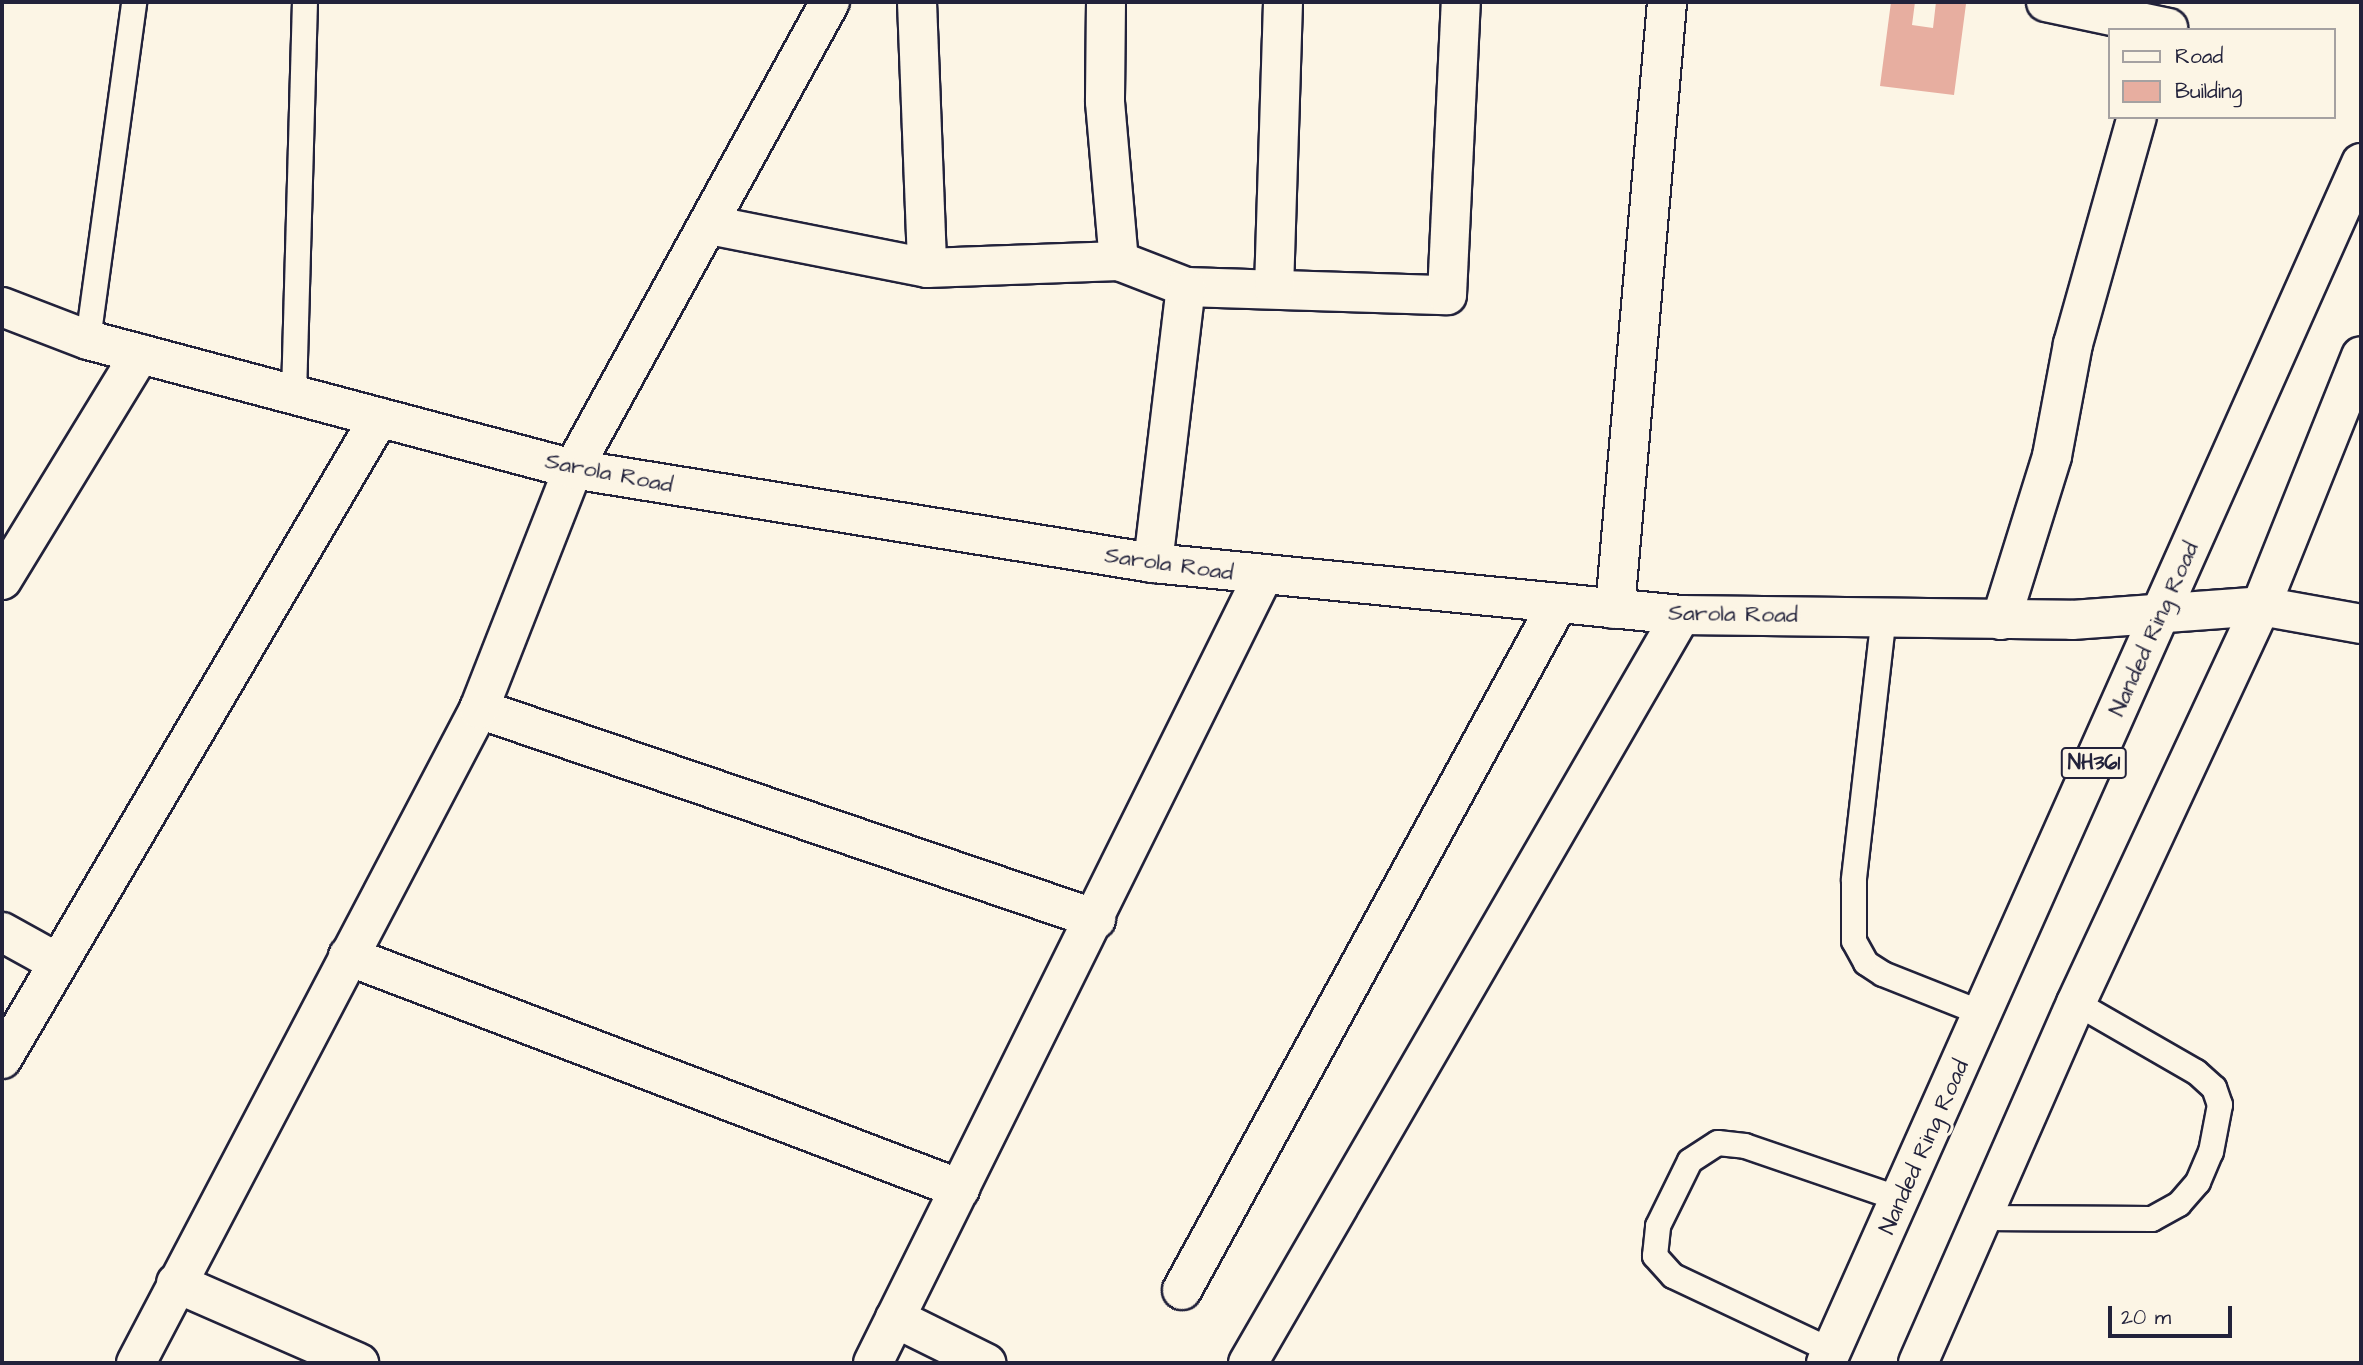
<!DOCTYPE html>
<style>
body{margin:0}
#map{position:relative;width:2363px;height:1365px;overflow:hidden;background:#fcf5e5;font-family:"Architects Daughter",sans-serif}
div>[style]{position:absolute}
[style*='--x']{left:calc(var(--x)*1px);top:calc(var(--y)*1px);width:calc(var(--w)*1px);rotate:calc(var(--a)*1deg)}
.building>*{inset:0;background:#e7aea0}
.roads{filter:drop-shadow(2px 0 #22223b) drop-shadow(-2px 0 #22223b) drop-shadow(0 2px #22223b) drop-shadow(0 -2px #22223b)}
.service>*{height:24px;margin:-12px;padding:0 12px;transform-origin:12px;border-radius:12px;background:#fcf5e5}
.minor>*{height:38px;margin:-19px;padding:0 19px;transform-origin:19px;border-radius:19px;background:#fcf5e5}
.secondary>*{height:38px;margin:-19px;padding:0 19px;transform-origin:19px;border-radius:19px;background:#fcf5e5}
.trunk>*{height:38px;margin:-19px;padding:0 19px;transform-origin:19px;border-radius:19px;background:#fcf5e5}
span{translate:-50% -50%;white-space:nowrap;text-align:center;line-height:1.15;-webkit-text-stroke:6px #fcf5e5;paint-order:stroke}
.shield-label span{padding:2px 5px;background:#fcf5e5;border:2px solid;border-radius:5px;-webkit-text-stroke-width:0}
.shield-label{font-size:21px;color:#22223b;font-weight:700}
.street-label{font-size:23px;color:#22223b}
.frame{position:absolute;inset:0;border:4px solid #22223b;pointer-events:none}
.legend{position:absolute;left:2108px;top:28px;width:228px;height:91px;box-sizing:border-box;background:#fcf5e5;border:2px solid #a5a1a1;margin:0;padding:9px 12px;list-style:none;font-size:21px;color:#22223b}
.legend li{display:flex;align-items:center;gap:14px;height:35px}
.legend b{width:35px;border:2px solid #a5a1a1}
.scale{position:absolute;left:2108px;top:1306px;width:124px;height:32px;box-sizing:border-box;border:4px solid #22223b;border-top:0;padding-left:9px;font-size:21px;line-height:24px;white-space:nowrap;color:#22223b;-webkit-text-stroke:5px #fcf5e5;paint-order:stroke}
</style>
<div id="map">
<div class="building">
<i style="clip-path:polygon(1891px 2px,1915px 2px,1912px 25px,1933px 28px,1936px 2px,1966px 4px,1954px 95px,1880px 86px)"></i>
</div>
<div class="roads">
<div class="service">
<i style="--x:88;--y:340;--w:341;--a:-82.2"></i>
<i style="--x:294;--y:395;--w:393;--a:-88.4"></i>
<i style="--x:1884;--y:615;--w:267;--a:96.5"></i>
<i style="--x:1854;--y:880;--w:61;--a:90"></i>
<i style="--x:1854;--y:941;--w:25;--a:61"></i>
<i style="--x:1866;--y:963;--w:20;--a:33"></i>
<i style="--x:1883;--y:974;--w:109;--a:21.6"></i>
<i style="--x:1979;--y:1218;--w:173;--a:0.3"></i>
<i style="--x:2152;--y:1219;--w:31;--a:-29"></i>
<i style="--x:2179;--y:1204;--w:29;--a:-49"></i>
<i style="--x:2198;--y:1182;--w:33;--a:-67"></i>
<i style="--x:2211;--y:1152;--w:48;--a:-79.2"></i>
<i style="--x:2220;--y:1105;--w:18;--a:-109"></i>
<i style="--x:2214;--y:1088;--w:24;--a:-138"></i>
<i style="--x:2196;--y:1072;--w:138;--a:-150.1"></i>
<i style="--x:1832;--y:1351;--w:176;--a:-154.7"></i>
<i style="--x:1673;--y:1276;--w:27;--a:-132"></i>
<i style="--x:1655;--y:1256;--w:30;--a:-84"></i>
<i style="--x:1658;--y:1226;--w:72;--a:-63.8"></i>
<i style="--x:1690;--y:1161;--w:33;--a:-33"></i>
<i style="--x:1718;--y:1143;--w:27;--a:6"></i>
<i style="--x:1745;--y:1146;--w:164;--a:18.9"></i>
</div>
<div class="minor">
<i style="--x:917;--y:2;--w:266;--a:87.8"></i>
<i style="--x:1106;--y:2;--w:100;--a:90.6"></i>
<i style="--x:1105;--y:102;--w:160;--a:85"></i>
<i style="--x:1119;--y:261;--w:72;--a:21.2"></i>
<i style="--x:1186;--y:287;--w:261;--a:1.8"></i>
<i style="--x:1447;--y:295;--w:293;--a:-87.3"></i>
<i style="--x:2046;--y:2;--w:125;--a:12"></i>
<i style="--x:710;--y:225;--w:221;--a:11.2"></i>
<i style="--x:927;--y:268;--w:192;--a:-2.1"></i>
<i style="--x:1274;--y:289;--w:287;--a:-88.2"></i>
<i style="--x:1153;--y:563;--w:278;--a:-83.2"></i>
<i style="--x:2;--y:580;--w:265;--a:-58.6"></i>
<i style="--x:1615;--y:609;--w:609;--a:-85.1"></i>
<i style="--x:2001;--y:620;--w:172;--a:-72.7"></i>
<i style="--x:2052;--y:456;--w:114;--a:-79.4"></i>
<i style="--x:2073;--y:344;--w:236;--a:-74.3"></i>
<i style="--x:479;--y:709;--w:652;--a:18.8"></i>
<i style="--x:2;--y:932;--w:64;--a:29"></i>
<i style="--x:348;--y:956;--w:655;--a:20.84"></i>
<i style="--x:2;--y:1059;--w:744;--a:-59.54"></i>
<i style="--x:176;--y:1283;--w:200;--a:23.6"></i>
<i style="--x:1182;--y:1290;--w:781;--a:-61.3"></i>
<i style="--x:895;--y:1318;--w:102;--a:26.3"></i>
<i style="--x:136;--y:1363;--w:738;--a:-62.32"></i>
<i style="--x:479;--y:709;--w:258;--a:-68.6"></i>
<i style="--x:573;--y:469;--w:533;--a:-61.18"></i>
<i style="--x:873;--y:1363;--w:878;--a:-63.64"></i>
<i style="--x:1248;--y:1363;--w:864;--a:-59.93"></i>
</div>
<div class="secondary">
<i style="--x:2;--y:307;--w:92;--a:21"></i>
<i style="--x:88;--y:340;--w:502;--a:14.89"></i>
<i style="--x:573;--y:469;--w:588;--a:9.21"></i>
<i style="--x:1153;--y:563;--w:531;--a:5.62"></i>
<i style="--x:1681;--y:615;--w:391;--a:0.7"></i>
<i style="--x:2072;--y:620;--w:190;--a:-4.2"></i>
<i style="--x:2261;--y:606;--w:102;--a:10.2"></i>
</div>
<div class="trunk">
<i style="--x:1826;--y:1363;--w:1314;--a:-65.97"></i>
<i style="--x:1918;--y:1363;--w:393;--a:-66.3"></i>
<i style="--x:2076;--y:1003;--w:438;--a:-65"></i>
<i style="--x:2261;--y:606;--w:269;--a:-68.2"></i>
</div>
</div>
<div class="shield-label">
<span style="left:2094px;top:763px">NH361</span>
</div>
<div class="street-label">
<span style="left:609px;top:473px;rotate:11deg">Sarola Road</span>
<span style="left:1169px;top:564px;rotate:8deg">Sarola Road</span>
<span style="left:1733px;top:614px;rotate:1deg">Sarola Road</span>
<span style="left:2154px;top:629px;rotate:-66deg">Nanded Ring Road</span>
<span style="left:1924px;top:1147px;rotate:-66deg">Nanded Ring Road</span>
</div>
<div class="frame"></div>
<ul class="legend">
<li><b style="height:9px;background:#fcf5e5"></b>Road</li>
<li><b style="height:19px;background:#e7aea0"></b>Building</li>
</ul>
<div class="scale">20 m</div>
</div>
